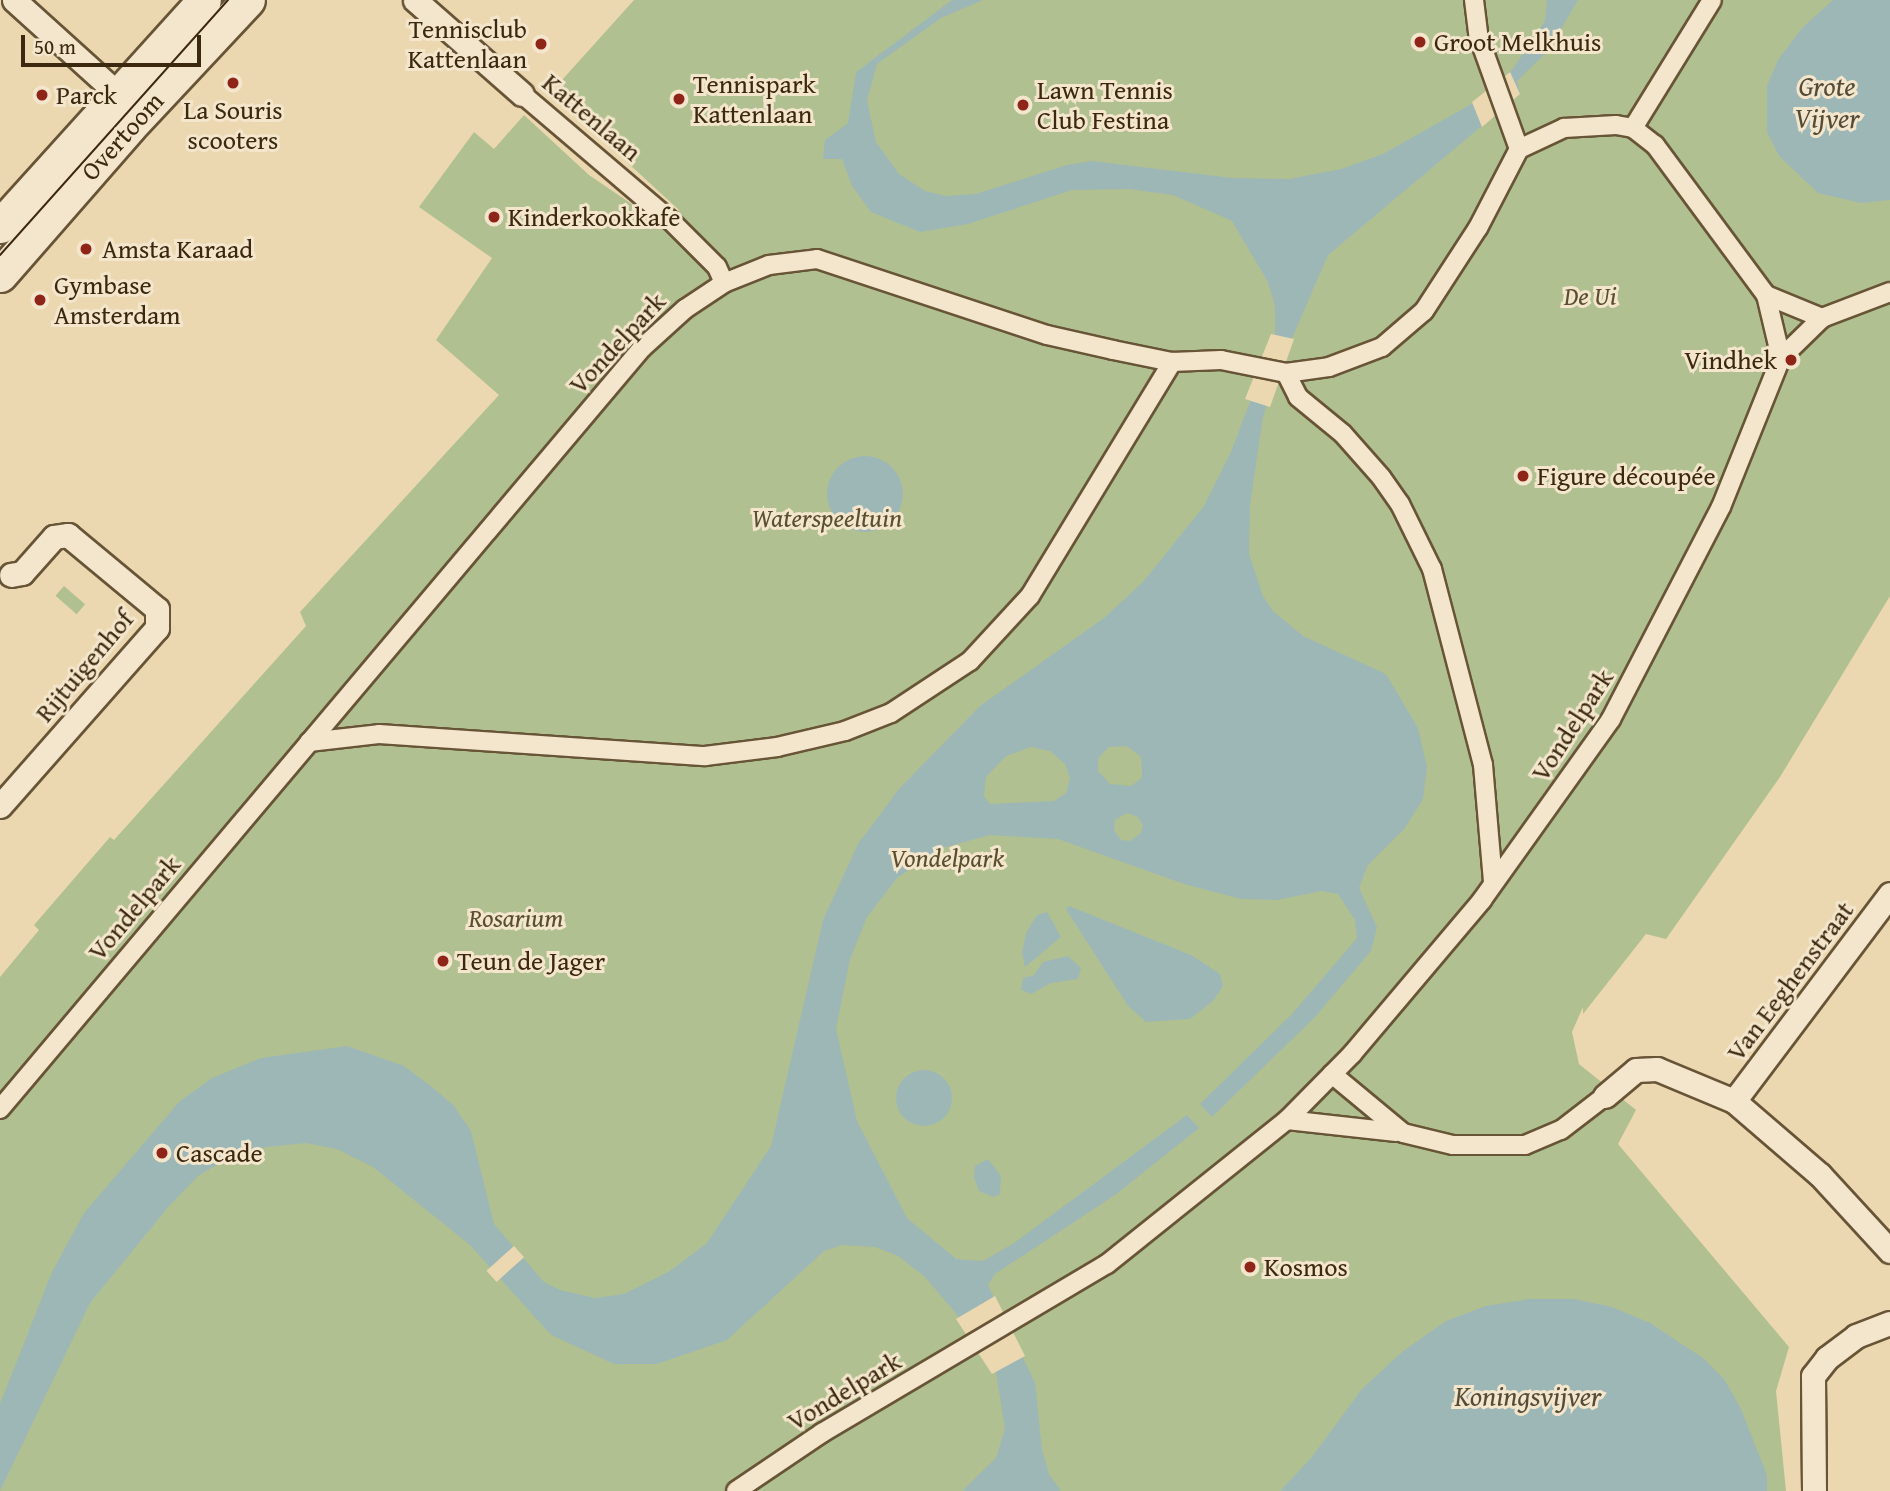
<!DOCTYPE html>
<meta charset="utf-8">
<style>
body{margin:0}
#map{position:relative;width:1890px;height:1491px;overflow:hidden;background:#ecd8b0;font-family:"Gentium Book Plus",serif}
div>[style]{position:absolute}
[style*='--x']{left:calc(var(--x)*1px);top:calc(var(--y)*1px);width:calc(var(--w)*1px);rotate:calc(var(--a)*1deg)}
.green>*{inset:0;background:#b1c090;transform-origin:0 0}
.water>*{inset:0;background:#9db7b7}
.round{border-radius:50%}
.pier>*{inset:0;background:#ecd8b0;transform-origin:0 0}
.roads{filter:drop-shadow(2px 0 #685436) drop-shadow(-2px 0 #685436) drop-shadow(0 2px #685436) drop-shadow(0 -2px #685436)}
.pedestrian>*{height:18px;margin:-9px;padding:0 9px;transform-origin:9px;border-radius:9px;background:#f3e6cc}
.minor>*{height:23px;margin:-11.5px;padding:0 11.5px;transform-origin:11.5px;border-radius:11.5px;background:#f3e6cc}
.secondary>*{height:33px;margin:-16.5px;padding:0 16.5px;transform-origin:16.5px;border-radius:16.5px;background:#f3e6cc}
.tram>*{height:2px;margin:-1px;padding:0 1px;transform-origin:1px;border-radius:1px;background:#3c280e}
.dots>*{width:19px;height:19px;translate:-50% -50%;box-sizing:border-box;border:4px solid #f3e6cc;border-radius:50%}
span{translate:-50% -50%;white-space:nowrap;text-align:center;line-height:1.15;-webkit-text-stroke:6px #f3e6cc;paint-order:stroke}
.poi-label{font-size:26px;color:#3c280e}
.right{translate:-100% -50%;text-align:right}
.left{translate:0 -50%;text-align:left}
.street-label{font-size:26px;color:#3c280e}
.park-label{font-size:26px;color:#594e2e;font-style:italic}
.water-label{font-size:28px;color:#544c38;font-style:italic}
.scale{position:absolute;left:21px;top:35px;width:180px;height:32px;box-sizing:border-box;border:4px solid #3c280e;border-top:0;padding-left:9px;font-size:21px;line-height:24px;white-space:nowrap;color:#3c280e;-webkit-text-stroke:5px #f3e6cc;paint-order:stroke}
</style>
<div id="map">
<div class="green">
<i style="clip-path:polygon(634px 0,1890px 0,1890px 596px,1780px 777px,1666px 939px,1646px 934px,1583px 1014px,1583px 1007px,1572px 1032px,1579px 1064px,1636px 1110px,1618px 1144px,1789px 1347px,1776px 1391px,1786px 1491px,0 1491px,0 977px,39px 930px,34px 925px,110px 837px,114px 840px,306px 626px,300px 612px,499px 395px,436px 340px,492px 258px,419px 207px,474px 132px,494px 149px,524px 115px,589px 175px,664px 226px,679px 210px,554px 95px,562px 80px)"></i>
<i style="left:64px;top:586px;width:28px;height:13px;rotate:41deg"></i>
</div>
<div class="water">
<i style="clip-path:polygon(evenodd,952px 0,983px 0,941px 18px,877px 64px,867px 100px,876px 142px,899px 174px,925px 191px,946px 196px,976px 194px,1067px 165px,1092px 161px,1232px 178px,1289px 179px,1341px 169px,1383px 154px,1468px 106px,1512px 70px,1545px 21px,1547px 0,1578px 0,1549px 50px,1517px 81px,1520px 94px,1328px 255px,1277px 373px,1263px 417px,1250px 505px,1249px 554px,1263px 596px,1273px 611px,1303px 636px,1386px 674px,1418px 728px,1427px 767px,1423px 799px,1405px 828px,1368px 865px,1359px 888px,1377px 927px,1371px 951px,1315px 1017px,1212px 1117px,1200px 1104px,1292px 1014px,1357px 938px,1355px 920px,1338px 894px,1321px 891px,1277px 900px,1241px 899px,1184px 884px,1058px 839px,990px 835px,939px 849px,897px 878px,867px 917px,850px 959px,836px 1029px,857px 1121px,907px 1218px,956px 1259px,983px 1261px,1014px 1243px,1187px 1115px,1199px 1128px,1115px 1195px,995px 1274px,988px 1285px,1035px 1383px,1042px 1449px,1049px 1474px,1061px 1491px,962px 1491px,996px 1458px,1005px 1429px,996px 1372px,959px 1317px,924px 1276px,898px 1256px,875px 1247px,842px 1245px,824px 1251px,727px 1340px,657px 1364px,614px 1364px,551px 1335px,470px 1245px,373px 1167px,337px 1149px,306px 1143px,266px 1147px,226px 1159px,198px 1176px,169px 1206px,90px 1303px,0 1491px,0 1404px,52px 1272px,84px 1213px,179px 1102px,212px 1078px,261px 1058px,347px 1046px,404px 1066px,432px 1087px,453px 1105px,471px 1131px,494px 1224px,544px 1282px,560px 1290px,595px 1298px,624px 1294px,670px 1271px,707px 1243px,771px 1146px,823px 920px,858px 844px,899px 789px,980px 706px,1104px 618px,1144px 581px,1204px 506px,1231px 452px,1275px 335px,1275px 306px,1268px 282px,1232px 221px,1173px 195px,1129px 189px,1072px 190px,968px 224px,920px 232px,871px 212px,852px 186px,842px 159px,823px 159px,825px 140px,848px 123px,856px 72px,952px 0,1127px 746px,1141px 757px,1142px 778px,1131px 786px,1110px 784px,1098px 771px,1098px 758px,1109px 747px,1127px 746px,952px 0,1031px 747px,1050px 751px,1065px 764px,1070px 778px,1066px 793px,1054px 801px,990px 804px,984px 796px,986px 777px,1006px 756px,1031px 747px,952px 0,1127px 813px,1138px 817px,1143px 826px,1140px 834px,1130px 841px,1121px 840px,1114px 830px,1115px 820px,1127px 813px)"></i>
<i style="clip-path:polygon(1833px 0,1890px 0,1890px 200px,1861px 203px,1818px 193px,1779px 156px,1767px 132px,1767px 86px,1778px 60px,1802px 28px)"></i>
<i class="round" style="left:827px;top:456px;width:76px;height:76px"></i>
<i style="clip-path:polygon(1069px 906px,1191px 955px,1220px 974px,1223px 986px,1213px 1001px,1190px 1019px,1146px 1022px,1128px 1006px,1066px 909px)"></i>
<i style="clip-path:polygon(1047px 912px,1061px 937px,1025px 967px,1022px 953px,1026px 933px,1037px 915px)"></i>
<i style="clip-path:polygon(1068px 956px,1081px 968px,1078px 979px,1051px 983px,1031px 994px,1021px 990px,1023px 978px,1034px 975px,1043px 962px)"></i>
<i class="round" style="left:896px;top:1070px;width:56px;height:56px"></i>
<i style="clip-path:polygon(988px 1159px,1001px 1176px,1000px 1194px,993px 1197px,979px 1191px,974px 1177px,975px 1166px)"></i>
<i style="clip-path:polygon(1529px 1299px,1574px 1299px,1612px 1307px,1650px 1323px,1703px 1358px,1724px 1379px,1741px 1409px,1767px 1475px,1767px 1491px,1280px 1491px,1311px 1458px,1362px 1389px,1402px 1352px,1446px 1321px,1486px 1306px)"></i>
</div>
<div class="pier">
<i style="clip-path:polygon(1510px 72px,1520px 94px,1482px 127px,1472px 102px)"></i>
<i style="clip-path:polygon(1271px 334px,1294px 339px,1270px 407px,1245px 399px)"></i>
<i style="left:514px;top:1246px;width:15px;height:37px;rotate:48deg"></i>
<i style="clip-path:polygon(995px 1296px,1025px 1356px,992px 1374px,956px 1319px)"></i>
</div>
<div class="roads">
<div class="pedestrian">
<i style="--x:1474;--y:0;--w:38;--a:83"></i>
<i style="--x:1479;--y:38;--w:118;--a:70.2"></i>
<i style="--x:522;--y:94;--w:194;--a:40.4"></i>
<i style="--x:670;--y:220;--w:66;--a:45"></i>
<i style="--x:717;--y:267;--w:17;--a:66"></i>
<i style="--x:1633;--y:128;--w:150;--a:-58.3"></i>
<i style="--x:1766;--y:295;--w:65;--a:76.6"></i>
<i style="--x:1286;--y:373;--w:27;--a:63"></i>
<i style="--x:1298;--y:397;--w:58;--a:39.4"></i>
<i style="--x:1343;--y:434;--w:57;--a:48.5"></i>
<i style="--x:1381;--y:477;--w:33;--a:55"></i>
<i style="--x:1400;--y:504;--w:72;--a:63.8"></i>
<i style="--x:1432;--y:569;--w:203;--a:75.4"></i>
<i style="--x:1483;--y:765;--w:116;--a:85.1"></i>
<i style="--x:309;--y:742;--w:70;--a:-6.5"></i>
<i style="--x:379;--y:734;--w:327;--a:3.9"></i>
<i style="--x:705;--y:756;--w:73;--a:-7.1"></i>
<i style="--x:777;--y:747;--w:70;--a:-13.2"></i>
<i style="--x:845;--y:731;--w:49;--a:-21.4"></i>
<i style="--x:891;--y:713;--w:95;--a:-33.4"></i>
<i style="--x:970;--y:661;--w:88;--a:-47.3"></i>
<i style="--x:1030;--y:596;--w:274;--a:-58.7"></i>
<i style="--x:1332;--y:1074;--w:92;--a:39.7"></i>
<i style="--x:1403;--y:1133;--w:51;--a:13.5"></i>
<i style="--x:1453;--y:1145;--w:72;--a:0"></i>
<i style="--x:1525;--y:1145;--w:39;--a:-23"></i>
<i style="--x:1561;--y:1130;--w:56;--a:-37.7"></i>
<i style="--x:0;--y:1109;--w:996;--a:-49.85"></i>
<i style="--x:642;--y:348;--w:58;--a:-42.2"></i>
<i style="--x:685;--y:309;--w:47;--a:-33.7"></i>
<i style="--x:724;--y:283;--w:48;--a:-21.8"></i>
<i style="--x:769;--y:265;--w:48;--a:-7.1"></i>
<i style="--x:817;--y:259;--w:242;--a:18.3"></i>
<i style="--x:1047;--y:335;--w:68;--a:12.8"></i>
<i style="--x:1113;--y:350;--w:60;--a:11.5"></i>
<i style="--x:1172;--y:362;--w:49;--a:-2.3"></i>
<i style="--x:1221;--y:360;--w:66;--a:11.3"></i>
<i style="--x:1286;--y:373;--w:43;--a:-7.9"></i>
<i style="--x:1329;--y:367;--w:57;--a:-20.7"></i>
<i style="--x:1382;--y:347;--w:55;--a:-40.6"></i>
<i style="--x:1424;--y:311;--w:99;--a:-57"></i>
<i style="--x:1478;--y:228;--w:89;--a:-62.6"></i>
<i style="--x:1519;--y:149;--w:50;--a:-25"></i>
<i style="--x:1564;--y:128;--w:52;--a:-3.3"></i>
<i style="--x:1616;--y:125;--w:17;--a:10"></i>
<i style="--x:1633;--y:128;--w:28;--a:38"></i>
<i style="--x:1655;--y:145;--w:187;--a:53.5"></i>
<i style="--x:1766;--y:295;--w:61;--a:22.3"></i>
<i style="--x:1287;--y:1120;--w:110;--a:6.3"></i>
<i style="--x:736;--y:1491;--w:104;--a:-34"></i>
<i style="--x:822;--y:1433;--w:331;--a:-30.7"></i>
<i style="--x:1107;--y:1264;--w:231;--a:-38.7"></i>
<i style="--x:1287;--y:1120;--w:93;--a:-45.4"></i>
<i style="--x:1352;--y:1054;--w:202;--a:-49.8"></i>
<i style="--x:1482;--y:900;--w:222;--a:-54.5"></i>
<i style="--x:1611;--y:719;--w:239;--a:-62.6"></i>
<i style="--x:1721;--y:507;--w:161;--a:-68.1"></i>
<i style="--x:1781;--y:358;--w:57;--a:-44.3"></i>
<i style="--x:1822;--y:318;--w:73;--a:-20.9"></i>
</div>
<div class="minor">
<i style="--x:14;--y:0;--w:142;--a:42.1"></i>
<i style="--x:415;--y:0;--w:142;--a:41.3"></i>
<i style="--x:0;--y:806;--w:237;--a:-48.6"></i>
<i style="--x:157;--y:628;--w:19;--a:-90"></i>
<i style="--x:157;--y:609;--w:116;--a:-140.3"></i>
<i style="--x:68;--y:535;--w:14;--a:172"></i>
<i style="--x:54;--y:537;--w:48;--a:131.6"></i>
<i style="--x:22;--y:573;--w:11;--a:170"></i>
<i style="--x:1605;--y:1096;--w:40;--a:-40"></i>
<i style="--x:1636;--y:1070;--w:21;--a:-3"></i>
<i style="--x:1657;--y:1069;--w:83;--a:22.6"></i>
<i style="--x:1734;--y:1101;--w:113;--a:40.7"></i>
<i style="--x:1820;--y:1175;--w:103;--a:47.4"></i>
<i style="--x:1734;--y:1101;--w:259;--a:-53"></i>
<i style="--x:1814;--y:1491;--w:115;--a:-90.5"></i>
<i style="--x:1813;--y:1376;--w:23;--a:-52"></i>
<i style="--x:1827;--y:1358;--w:36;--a:-37"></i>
<i style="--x:1856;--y:1336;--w:36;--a:-21"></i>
</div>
<div class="secondary">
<i style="--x:0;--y:226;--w:304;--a:-47.9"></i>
<i style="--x:0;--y:275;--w:196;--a:-48.9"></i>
<i style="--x:129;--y:127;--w:174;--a:-46.9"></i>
</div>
</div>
<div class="tram">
<i style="--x:0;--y:255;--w:342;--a:-48.2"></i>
</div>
<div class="dots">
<i style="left:1420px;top:42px;background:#8f2418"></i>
<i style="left:541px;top:44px;background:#8f2418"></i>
<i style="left:233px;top:83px;background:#8f2418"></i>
<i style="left:42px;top:95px;background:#8f2418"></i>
<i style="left:679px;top:99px;background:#8f2418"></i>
<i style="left:1023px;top:105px;background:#8f2418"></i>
<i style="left:494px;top:217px;background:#8f2418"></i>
<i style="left:86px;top:249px;background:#8f2418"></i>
<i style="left:40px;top:300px;background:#8f2418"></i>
<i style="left:1791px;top:360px;background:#8f2418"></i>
<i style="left:1523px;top:476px;background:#8f2418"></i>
<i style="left:443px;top:961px;background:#8f2418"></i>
<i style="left:162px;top:1153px;background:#8f2418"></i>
<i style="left:1250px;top:1267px;background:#8f2418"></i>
</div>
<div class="poi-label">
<span class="right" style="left:527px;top:44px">Tennisclub<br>Kattenlaan</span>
<span class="left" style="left:1434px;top:42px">Groot Melkhuis</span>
<span class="left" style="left:693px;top:99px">Tennispark<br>Kattenlaan</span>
<span class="left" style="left:1037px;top:105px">Lawn Tennis<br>Club Festina</span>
<span class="left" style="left:56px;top:95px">Parck</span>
<span style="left:233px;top:125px">La Souris<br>scooters</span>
<span class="left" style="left:508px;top:217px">Kinderkookkafe</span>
<span class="left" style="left:102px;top:249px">Amsta Karaad</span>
<span class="left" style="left:54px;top:300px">Gymbase<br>Amsterdam</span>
<span class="right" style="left:1777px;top:360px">Vindhek</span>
<span class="left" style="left:1537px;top:476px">Figure découpée</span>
<span class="left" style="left:457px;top:961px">Teun de Jager</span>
<span class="left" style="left:176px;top:1153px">Cascade</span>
<span class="left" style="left:1264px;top:1267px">Kosmos</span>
</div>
<div class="street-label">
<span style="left:592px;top:117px;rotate:40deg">Kattenlaan</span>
<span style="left:122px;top:136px;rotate:-48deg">Overtoom</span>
<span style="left:617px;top:343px;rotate:-47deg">Vondelpark</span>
<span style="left:84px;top:666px;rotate:-50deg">Rijtuigenhof</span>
<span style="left:1572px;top:725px;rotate:-57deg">Vondelpark</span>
<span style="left:134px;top:908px;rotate:-50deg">Vondelpark</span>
<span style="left:1790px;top:981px;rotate:-53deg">Van Eeghenstraat</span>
<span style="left:844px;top:1391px;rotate:-31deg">Vondelpark</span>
</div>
<div class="park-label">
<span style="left:1590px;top:296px">De Ui</span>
<span style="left:827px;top:518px">Waterspeeltuin</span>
<span style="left:947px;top:858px">Vondelpark</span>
<span style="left:516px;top:918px">Rosarium</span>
</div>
<div class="water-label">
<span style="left:1827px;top:102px">Grote<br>Vijver</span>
<span style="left:1528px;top:1396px">Koningsvijver</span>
</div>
<div class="scale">50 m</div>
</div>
